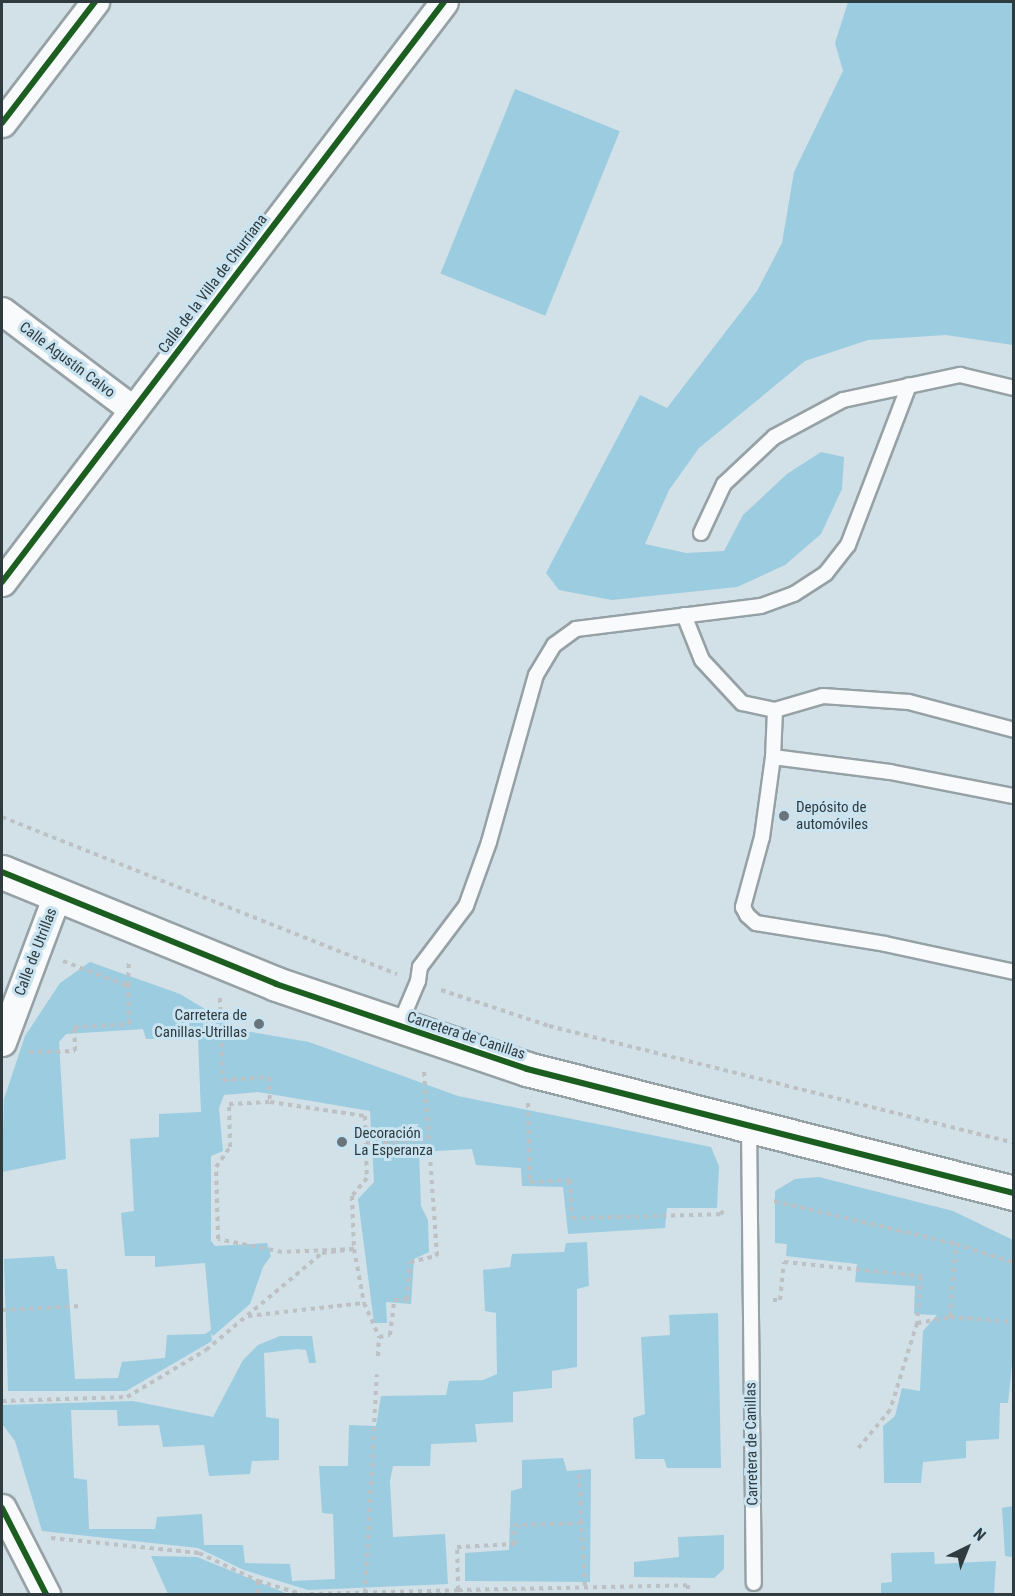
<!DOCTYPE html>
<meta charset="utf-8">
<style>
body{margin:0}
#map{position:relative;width:1015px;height:1596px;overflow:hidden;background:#d2e0e7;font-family:"Roboto Condensed",sans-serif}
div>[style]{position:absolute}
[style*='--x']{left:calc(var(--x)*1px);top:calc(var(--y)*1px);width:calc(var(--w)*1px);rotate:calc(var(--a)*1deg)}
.green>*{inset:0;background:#9bcce0;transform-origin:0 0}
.path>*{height:4px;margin-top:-2px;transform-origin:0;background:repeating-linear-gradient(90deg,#bdc1c4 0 4.5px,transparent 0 9px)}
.roads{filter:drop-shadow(2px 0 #96a1a6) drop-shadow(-2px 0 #96a1a6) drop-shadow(0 2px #96a1a6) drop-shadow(0 -2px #96a1a6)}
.service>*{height:14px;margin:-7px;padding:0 7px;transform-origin:7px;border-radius:7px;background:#f8fafb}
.minor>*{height:27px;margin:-13.5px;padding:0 13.5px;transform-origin:13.5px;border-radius:13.5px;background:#f8fafb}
.tertiary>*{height:33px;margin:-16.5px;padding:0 16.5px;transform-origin:16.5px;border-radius:16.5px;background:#f8fafb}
.cycleway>*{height:6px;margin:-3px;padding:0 3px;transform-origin:3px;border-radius:3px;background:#1b5e20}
.dots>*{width:16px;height:16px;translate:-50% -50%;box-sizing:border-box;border:3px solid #c9e4f0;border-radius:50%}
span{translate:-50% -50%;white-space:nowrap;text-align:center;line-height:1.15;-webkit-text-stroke:6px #c9e4f0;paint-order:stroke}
.street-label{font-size:15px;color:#303b40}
.poi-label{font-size:15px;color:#303b40}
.left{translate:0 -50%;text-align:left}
.right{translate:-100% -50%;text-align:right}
.frame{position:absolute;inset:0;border:3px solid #303b40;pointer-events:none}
.north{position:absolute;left:937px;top:1518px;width:60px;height:60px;-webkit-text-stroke:4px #c9e4f0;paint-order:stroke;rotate:43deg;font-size:16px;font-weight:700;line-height:24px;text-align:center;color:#303b40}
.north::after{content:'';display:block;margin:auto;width:21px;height:27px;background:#303b40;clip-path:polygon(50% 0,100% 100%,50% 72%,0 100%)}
</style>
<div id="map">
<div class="green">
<i style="clip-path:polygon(848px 2px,1013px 2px,1013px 345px,946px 335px,868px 340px,805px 361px,699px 448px,669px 490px,645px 544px,686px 553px,724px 551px,743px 515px,787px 474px,821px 452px,844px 457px,842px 489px,821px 534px,785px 565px,737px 587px,612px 600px,559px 590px,546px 573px,640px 395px,667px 408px,757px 291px,782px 243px,794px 172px,843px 71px,835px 43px)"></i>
<i style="left:515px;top:89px;width:113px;height:199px;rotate:22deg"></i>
<i style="clip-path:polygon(90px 962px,180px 994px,240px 1030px,309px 1042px,458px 1096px,711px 1147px,719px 1166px,717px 1208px,667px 1208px,665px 1228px,568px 1234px,563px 1187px,522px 1186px,521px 1168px,476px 1165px,472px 1149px,419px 1152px,421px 1206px,428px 1220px,429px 1252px,414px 1259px,411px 1304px,386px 1302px,387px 1323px,374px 1323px,358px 1199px,374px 1182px,370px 1111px,258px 1092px,224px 1095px,219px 1108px,223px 1151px,211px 1156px,211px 1241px,215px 1246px,267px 1243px,271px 1256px,263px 1267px,250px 1304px,213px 1336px,211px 1333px,212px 1341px,126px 1391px,8px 1391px,4px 1259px,54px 1256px,57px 1269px,67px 1269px,75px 1379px,118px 1378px,122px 1362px,165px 1358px,167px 1335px,205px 1334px,211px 1330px,205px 1263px,155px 1267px,155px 1256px,125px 1256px,121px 1213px,134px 1211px,130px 1139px,159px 1137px,159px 1114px,201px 1112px,198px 1038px,146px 1039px,143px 1029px,66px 1034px,59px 1042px,66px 1159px,2px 1172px,4px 1099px,25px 1036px,60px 983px)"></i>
<i style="clip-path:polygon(819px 1177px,953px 1211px,1013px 1240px,1013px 1355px,1008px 1403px,1000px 1403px,999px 1439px,966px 1441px,966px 1458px,923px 1462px,921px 1483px,884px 1483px,883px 1426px,895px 1416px,902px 1388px,920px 1391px,923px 1331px,937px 1315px,914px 1314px,915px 1286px,855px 1282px,857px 1264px,786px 1256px,787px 1244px,775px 1243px,775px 1191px,795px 1179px)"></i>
<i style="clip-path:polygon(587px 1242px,589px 1286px,577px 1289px,577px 1367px,552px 1371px,552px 1388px,513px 1392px,513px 1422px,475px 1424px,477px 1442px,431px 1444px,430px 1466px,393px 1466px,390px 1481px,393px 1537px,445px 1534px,448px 1584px,308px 1590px,244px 1570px,198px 1548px,42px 1531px,15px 1441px,3px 1425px,2px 1405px,133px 1401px,213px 1417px,243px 1360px,258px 1345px,280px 1336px,312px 1336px,316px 1363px,309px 1363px,306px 1350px,298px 1349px,264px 1353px,266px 1417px,279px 1419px,279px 1460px,252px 1461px,250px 1474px,209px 1476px,204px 1445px,163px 1447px,159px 1425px,118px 1426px,117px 1410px,71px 1410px,74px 1478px,87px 1480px,89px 1529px,155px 1529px,157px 1517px,202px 1514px,204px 1545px,243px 1545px,245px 1563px,290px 1564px,292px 1581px,335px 1579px,333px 1514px,322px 1513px,319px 1466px,348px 1466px,349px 1425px,376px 1426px,381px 1396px,446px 1395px,449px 1381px,483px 1380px,497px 1374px,496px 1313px,485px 1311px,483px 1270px,510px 1267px,512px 1254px,564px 1252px,566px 1243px)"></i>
<i style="clip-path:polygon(718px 1313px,721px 1468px,667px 1468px,664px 1459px,635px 1459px,633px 1418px,645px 1414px,641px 1337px,670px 1335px,669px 1315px)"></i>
<i style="clip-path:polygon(563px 1458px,567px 1471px,591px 1469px,590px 1582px,465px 1581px,465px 1553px,509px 1550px,511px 1491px,522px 1488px,522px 1460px)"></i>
<i style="clip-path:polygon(1012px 1476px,1014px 1476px,1013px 1557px,1005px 1556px,1002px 1508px,1013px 1506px)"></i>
<i style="clip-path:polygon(724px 1535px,724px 1569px,714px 1578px,634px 1577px,634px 1562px,679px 1557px,678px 1537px)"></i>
<i style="clip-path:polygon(934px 1552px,935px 1564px,996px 1561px,994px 1594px,881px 1594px,881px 1583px,892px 1582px,891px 1553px)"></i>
<i style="clip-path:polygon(151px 1556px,197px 1557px,288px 1594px,168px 1594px)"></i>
</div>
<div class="path">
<i style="--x:2;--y:817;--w:425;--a:21.7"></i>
<i style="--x:63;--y:961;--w:70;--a:21"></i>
<i style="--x:128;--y:986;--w:27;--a:-88"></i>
<i style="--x:441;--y:990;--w:114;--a:18.4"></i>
<i style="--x:549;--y:1026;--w:479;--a:14.1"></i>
<i style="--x:220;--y:998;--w:82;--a:87.9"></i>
<i style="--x:223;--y:1080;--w:46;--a:-3.7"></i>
<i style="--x:269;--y:1077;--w:25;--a:88"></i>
<i style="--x:29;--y:1052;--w:46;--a:-1.2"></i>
<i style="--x:75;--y:1051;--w:24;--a:-92"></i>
<i style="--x:74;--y:1027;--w:55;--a:-3.1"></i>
<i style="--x:129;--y:1024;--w:38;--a:-92"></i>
<i style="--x:270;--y:1102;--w:96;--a:8.4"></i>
<i style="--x:365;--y:1116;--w:62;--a:88.2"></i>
<i style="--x:367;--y:1178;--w:23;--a:130"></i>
<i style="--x:352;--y:1196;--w:53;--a:87.8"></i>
<i style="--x:354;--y:1249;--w:72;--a:177.6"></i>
<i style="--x:282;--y:1252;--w:65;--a:-168.5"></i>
<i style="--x:218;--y:1239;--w:72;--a:-91.6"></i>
<i style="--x:216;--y:1167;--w:24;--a:-55"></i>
<i style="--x:230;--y:1147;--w:43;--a:-91.3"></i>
<i style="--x:229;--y:1104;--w:41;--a:-2.8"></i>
<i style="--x:528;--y:1103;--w:79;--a:88.5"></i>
<i style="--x:530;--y:1182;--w:40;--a:-2.9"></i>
<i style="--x:570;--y:1180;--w:38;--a:87"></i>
<i style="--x:572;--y:1218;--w:148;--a:-1.5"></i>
<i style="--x:720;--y:1214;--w:9;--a:-36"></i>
<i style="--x:366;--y:1143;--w:62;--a:-2.8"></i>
<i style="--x:774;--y:1201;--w:187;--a:13.3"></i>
<i style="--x:956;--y:1244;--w:61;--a:18.1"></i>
<i style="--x:773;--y:1300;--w:7;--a:0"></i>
<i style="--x:780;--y:1300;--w:38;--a:-84"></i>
<i style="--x:784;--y:1262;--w:138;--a:5.8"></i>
<i style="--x:921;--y:1276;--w:47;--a:94.9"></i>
<i style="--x:917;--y:1323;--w:91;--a:107.2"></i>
<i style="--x:890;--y:1410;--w:53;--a:129.7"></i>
<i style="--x:2;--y:1310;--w:80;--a:-2.9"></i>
<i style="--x:248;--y:1316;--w:117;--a:-6.4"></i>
<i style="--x:950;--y:1317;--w:73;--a:-85.3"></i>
<i style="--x:917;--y:1323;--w:34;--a:-10"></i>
<i style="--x:950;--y:1317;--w:64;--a:4.5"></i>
<i style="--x:378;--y:1356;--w:19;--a:-87"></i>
<i style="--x:2;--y:1401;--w:125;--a:-1.8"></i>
<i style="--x:127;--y:1397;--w:92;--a:-30.7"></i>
<i style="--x:206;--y:1350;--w:151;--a:-39.9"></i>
<i style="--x:322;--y:1253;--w:32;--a:-7"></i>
<i style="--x:354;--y:1249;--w:55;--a:79.5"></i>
<i style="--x:364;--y:1303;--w:37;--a:66"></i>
<i style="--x:379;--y:1337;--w:11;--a:-10"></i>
<i style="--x:390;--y:1335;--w:35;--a:-83"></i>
<i style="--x:394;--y:1300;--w:13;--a:0"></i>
<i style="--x:407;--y:1300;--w:38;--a:-85"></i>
<i style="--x:410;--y:1262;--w:28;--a:-13"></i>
<i style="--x:437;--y:1256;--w:187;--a:-94"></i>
<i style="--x:579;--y:1474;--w:113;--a:87"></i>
<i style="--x:51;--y:1538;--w:149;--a:5.8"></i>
<i style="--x:199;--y:1553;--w:65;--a:25.4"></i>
<i style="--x:258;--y:1581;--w:46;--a:16.5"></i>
<i style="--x:458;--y:1590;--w:230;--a:-1.2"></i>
<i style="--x:688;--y:1585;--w:9;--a:90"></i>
<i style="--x:365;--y:1593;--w:219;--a:-86.9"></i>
<i style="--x:258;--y:1594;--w:13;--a:-90"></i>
<i style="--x:310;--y:1594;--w:148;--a:-1.5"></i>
<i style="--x:458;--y:1590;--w:43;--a:-91.3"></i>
<i style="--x:457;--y:1547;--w:58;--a:-3"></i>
<i style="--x:515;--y:1544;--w:19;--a:-93"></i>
<i style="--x:514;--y:1525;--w:67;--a:-1.7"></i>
</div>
<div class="roads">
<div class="service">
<i style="--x:701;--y:533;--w:54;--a:-64.9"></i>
<i style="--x:724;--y:484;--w:69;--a:-43.2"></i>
<i style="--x:774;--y:437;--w:78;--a:-28.2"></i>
<i style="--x:843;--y:400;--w:120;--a:-12.1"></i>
<i style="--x:960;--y:375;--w:56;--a:13.5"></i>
<i style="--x:684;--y:615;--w:48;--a:68.2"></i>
<i style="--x:702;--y:660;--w:59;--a:47.1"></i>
<i style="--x:742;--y:703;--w:34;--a:12"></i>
<i style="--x:775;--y:710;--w:50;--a:-16.3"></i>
<i style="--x:823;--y:696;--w:86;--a:4"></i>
<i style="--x:909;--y:702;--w:109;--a:14.9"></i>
<i style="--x:775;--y:710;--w:47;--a:92.4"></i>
<i style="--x:773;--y:757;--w:81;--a:97.8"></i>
<i style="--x:762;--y:837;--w:73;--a:105.2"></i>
<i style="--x:743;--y:907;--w:9;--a:63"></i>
<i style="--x:747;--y:915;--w:12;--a:42"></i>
<i style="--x:756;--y:923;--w:131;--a:9.2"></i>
<i style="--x:885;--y:944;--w:132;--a:12.2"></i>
<i style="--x:773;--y:757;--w:118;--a:7.3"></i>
<i style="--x:890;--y:772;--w:126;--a:11"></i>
<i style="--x:399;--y:1026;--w:49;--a:-67.1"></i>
<i style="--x:418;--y:981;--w:14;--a:-82"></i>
<i style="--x:420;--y:967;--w:76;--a:-53"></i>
<i style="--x:466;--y:906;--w:68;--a:-70.2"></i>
<i style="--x:489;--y:842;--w:173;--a:-74.3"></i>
<i style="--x:536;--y:675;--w:35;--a:-59"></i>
<i style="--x:554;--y:645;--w:27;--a:-36"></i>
<i style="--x:576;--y:629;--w:186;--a:-7.1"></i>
<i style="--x:761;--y:606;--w:35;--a:-20"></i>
<i style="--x:794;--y:594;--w:38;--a:-33"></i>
<i style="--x:826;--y:573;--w:36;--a:-52"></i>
<i style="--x:848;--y:545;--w:171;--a:-69.1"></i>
<i style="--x:749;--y:1125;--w:458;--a:89.4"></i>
</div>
<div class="minor">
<i style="--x:2;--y:123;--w:153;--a:-52.5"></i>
<i style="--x:2;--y:311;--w:163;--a:37"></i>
<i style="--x:2;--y:582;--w:729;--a:-52.69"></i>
<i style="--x:2;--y:1042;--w:157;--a:-69.5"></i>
<i style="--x:2;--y:1508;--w:97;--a:62.9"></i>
</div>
<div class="tertiary">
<i style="--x:2;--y:872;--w:296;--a:22.2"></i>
<i style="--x:276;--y:984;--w:265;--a:18.7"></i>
<i style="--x:527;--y:1069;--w:503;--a:14.29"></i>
</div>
</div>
<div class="cycleway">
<i style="--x:2;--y:123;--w:153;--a:-52.5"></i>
<i style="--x:2;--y:582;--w:729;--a:-52.69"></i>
<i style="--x:2;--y:872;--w:296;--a:22.2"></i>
<i style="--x:276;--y:984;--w:265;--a:18.7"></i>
<i style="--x:527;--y:1069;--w:503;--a:14.29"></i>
<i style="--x:2;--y:1508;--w:97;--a:62.9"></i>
</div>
<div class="dots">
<i style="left:784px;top:816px;background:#69757a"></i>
<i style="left:259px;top:1024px;background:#69757a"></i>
<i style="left:342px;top:1142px;background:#69757a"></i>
</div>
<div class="street-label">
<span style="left:213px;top:284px;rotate:-53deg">Calle de la Villa de Churriana</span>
<span style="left:67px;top:360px;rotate:37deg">Calle Agustín Calvo</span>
<span style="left:36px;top:952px;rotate:-69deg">Calle de Utrillas</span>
<span style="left:466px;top:1036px;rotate:18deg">Carretera de Canillas</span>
<span style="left:752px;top:1444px;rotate:-91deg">Carretera de Canillas</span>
</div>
<div class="poi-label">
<span class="left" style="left:796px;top:816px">Depósito de<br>automóviles</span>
<span class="right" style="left:247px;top:1024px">Carretera de<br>Canillas-Utrillas</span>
<span class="left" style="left:354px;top:1142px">Decoración<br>La Esperanza</span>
</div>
<div class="frame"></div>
<div class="north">N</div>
</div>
